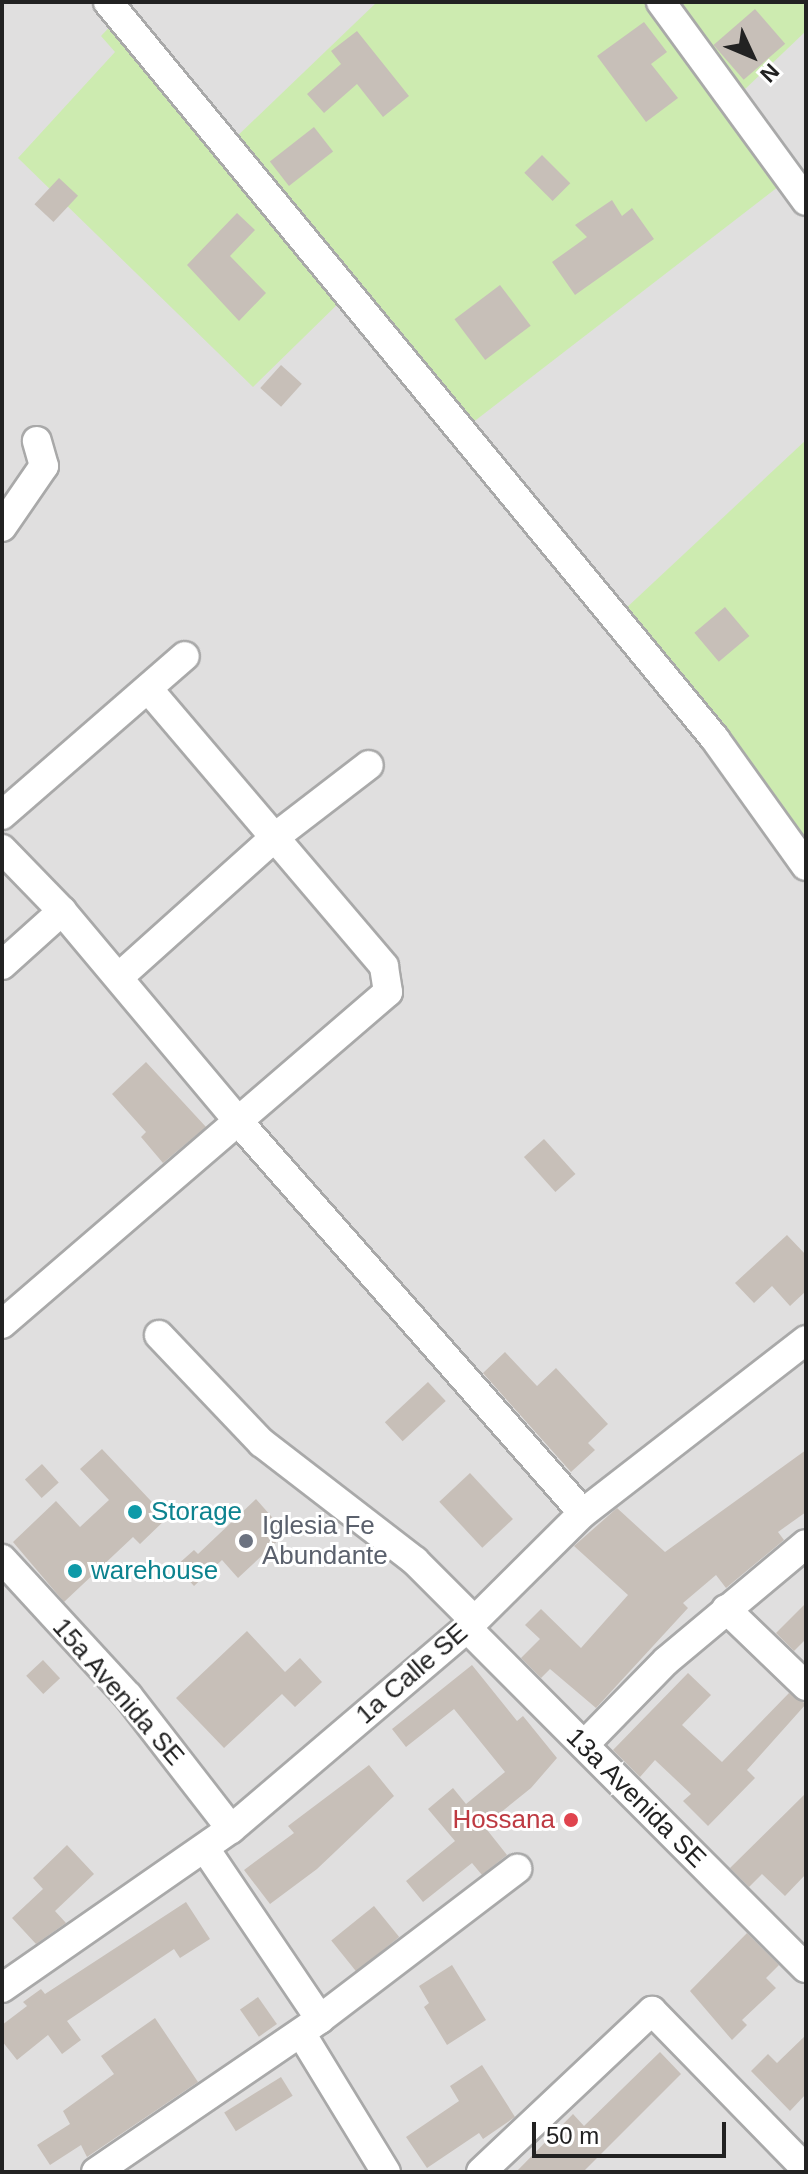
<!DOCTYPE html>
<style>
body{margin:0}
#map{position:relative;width:808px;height:2174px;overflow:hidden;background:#f2efe9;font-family:Helvetica,sans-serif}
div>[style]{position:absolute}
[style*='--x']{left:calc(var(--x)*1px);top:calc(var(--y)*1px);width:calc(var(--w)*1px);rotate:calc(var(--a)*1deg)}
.residential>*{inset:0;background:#e0dfdf;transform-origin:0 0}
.grass>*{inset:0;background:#cdebb0}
.building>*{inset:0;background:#c7bfb8;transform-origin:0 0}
.roads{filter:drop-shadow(2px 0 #a9a9a9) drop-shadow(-2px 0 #a9a9a9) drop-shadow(0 2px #a9a9a9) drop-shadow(0 -2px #a9a9a9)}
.minor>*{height:28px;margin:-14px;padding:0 14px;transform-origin:14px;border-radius:14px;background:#fff}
.dots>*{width:22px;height:22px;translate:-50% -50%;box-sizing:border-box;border:4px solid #fff;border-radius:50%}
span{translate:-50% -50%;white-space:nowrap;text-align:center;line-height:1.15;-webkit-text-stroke:6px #fff;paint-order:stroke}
.culture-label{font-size:26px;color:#0d838f}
.left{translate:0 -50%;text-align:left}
.worship-label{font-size:26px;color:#5b616d}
.street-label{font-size:26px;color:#222}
.health-label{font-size:26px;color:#be3a42}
.right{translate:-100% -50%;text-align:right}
.frame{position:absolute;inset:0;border:4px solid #222;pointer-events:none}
.north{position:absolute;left:712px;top:16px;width:80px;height:80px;-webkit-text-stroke:6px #fff;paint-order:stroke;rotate:134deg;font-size:22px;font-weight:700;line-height:32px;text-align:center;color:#222}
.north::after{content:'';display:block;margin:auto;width:28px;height:36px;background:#222;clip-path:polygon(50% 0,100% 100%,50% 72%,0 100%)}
.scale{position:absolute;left:532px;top:2122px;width:194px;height:36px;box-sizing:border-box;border:4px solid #222;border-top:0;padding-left:10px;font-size:24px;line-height:28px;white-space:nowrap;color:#222;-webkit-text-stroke:6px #fff;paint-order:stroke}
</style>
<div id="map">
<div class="residential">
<i style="left:2px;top:2px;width:804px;height:2170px"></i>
</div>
<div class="grass">
<i style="clip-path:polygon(377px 2px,655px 2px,787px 180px,463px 430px,230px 143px)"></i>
<i style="clip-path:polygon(678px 2px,806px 2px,806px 31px,742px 92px)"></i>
<i style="clip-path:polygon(122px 14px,346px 296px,253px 387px,18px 158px,115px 52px,101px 36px)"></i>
<i style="clip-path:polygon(806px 440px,806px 852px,623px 611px)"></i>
</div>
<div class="building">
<i style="left:755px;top:9px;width:46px;height:55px;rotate:49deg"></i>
<i style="clip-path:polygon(644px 22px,667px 52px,651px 64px,678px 98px,646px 122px,597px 56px)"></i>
<i style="clip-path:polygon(357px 31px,409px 96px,383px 117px,357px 84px,324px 113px,307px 94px,341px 64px,331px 51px)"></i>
<i style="left:314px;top:127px;width:31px;height:56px;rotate:52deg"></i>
<i style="left:542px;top:155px;width:40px;height:25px;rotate:45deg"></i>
<i style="left:59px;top:178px;width:26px;height:36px;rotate:43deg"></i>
<i style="clip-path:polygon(612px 200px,622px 216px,632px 208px,654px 239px,575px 295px,552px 262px,587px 237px,575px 225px)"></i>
<i style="clip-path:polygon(237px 213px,255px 230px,230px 256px,266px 293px,239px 321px,187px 265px)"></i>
<i style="left:500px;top:285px;width:51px;height:57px;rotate:53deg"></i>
<i style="left:281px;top:365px;width:28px;height:31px;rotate:42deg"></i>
<i style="left:725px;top:607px;width:38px;height:40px;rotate:50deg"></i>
<i style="clip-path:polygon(146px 1062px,206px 1127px,163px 1163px,141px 1137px,146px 1132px,112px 1094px)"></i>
<i style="left:544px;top:1139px;width:47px;height:27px;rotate:48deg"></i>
<i style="clip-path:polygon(787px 1235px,806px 1255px,806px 1291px,790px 1306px,772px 1286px,754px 1303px,735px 1283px)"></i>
<i style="clip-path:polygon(505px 1352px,537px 1386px,556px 1368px,608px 1424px,588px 1443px,595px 1450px,571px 1472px,483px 1373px)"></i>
<i style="left:428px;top:1382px;width:26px;height:59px;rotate:47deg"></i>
<i style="clip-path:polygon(102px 1449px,167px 1518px,140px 1544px,133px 1537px,64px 1602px,13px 1542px,56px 1501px,80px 1527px,109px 1500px,80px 1469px)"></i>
<i style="clip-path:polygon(806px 1450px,806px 1512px,778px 1532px,784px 1540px,726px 1588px,716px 1575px,683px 1603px,688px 1608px,596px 1708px,550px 1669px,541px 1678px,521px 1658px,540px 1639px,525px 1625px,541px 1609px,581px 1648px,628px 1595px,574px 1546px,617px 1508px,665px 1552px)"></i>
<i style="left:42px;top:1464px;width:25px;height:23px;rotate:48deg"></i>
<i style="left:470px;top:1473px;width:63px;height:42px;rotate:47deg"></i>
<i style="clip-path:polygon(256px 1499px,286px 1533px,238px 1578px,222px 1560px,194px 1586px,176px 1566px,194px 1550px,198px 1554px)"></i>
<i style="clip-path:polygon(806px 1603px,806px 1639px,794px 1651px,776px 1633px)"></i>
<i style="clip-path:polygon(247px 1631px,285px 1672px,300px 1658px,322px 1682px,295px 1707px,282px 1694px,224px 1748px,176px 1698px)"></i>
<i style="left:43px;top:1660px;width:25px;height:23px;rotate:47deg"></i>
<i style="clip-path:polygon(472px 1665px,517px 1721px,523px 1716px,557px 1758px,531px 1788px,484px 1826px,507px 1855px,482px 1875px,472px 1863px,423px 1902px,406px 1881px,455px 1841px,428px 1809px,453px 1788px,466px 1804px,505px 1772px,454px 1709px,406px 1747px,392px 1729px)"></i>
<i style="clip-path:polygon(688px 1673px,711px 1695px,682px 1725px,722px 1762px,789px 1693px,806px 1704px,747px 1770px,755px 1778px,708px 1826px,683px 1801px,691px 1794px,655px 1760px,640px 1777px,613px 1750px)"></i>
<i style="clip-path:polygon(369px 1765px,394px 1796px,317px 1869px,270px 1904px,244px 1870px,294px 1833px,288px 1826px)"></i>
<i style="clip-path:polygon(806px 1793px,806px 1874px,785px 1896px,762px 1874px,749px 1887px,730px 1868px)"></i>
<i style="clip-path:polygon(67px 1845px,94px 1874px,55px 1911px,66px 1923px,36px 1944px,12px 1918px,43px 1889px,33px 1878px)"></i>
<i style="clip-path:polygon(186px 1902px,210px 1939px,180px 1958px,174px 1949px,67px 2021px,81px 2040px,62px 2054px,48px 2035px,17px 2060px,2px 2041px,2px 2025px,27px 2006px,23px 2002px,41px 1989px,45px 1994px)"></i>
<i style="left:374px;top:1906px;width:40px;height:55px;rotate:51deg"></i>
<i style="clip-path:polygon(747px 1933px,779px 1965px,766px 1978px,776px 1988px,742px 2020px,747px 2025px,732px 2040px,690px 1991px)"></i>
<i style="clip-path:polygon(452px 1965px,486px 2020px,447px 2045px,424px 2007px,429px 2003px,419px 1986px)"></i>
<i style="left:258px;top:1997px;width:33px;height:22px;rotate:55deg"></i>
<i style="clip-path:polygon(155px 2018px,198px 2082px,87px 2157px,81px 2145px,50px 2165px,37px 2145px,70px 2124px,63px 2111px,114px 2074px,101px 2056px)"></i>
<i style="clip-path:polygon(806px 2035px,806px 2094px,790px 2111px,751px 2071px,768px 2054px,777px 2063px)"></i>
<i style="clip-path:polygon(660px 2052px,681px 2074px,583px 2172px,516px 2172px,573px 2114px,584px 2126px)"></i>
<i style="clip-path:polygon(482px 2065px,515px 2117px,483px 2139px,479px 2133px,427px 2168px,406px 2137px,459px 2101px,450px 2086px)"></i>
<i style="left:281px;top:2077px;width:22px;height:67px;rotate:58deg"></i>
</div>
<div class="roads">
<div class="minor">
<i style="--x:108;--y:2;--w:955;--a:50.52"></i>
<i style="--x:715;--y:739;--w:156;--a:54.4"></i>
<i style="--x:661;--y:2;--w:246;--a:53.9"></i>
<i style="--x:2;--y:527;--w:74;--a:-55.5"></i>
<i style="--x:44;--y:466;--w:26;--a:-106"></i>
<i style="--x:2;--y:815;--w:242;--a:-41"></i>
<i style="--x:2;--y:849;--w:86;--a:45.9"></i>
<i style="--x:62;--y:911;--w:274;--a:50"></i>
<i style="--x:238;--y:1121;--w:522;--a:48.65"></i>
<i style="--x:2;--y:965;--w:81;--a:-42"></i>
<i style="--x:119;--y:977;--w:210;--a:-41.9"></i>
<i style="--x:275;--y:837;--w:118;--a:-37.5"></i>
<i style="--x:2;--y:1324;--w:509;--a:-40.7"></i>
<i style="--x:388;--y:992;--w:26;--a:-99"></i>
<i style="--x:384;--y:966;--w:364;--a:-130.4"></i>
<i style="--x:159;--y:1335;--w:149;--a:46.4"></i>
<i style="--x:262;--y:1443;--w:193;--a:37.6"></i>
<i style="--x:415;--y:1561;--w:83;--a:45"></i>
<i style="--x:2;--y:1559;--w:186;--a:47.4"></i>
<i style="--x:128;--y:1696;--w:168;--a:52.2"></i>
<i style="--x:726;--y:1609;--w:111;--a:43.9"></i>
<i style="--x:467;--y:1628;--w:480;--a:45.1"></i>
<i style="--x:584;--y:1745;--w:117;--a:-45.7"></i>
<i style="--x:666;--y:1661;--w:182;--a:-39.9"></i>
<i style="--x:206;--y:1850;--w:204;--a:56"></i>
<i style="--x:2;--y:1988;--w:279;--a:-34.8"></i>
<i style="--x:231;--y:1829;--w:310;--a:-40.4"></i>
<i style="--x:467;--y:1628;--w:163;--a:-44.8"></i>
<i style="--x:583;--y:1513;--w:282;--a:-37.8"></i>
<i style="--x:301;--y:2033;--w:163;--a:58.6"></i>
<i style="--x:96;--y:2172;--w:271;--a:-34.3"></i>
<i style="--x:320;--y:2019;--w:248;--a:-37.3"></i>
<i style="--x:481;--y:2172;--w:235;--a:-43.3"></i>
<i style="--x:652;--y:2011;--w:221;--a:45.7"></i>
</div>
</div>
<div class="dots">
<i style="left:135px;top:1512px;background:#0f9aa8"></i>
<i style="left:246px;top:1541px;background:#6b7280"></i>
<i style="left:75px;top:1571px;background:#0f9aa8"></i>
<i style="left:571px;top:1820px;background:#e0444e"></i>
</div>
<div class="culture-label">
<span class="left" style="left:151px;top:1512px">Storage</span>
<span class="left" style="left:91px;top:1571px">warehouse</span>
</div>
<div class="worship-label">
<span class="left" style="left:262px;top:1541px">Iglesia Fe<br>Abundante</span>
</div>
<div class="street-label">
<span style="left:412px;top:1674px;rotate:-41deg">1a Calle SE</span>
<span style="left:118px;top:1692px;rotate:49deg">15a Avenida SE</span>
<span style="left:636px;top:1798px;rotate:45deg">13a Avenida SE</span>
</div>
<div class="health-label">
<span class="right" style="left:555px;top:1820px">Hossana</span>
</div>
<div class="frame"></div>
<div class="north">N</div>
<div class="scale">50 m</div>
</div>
